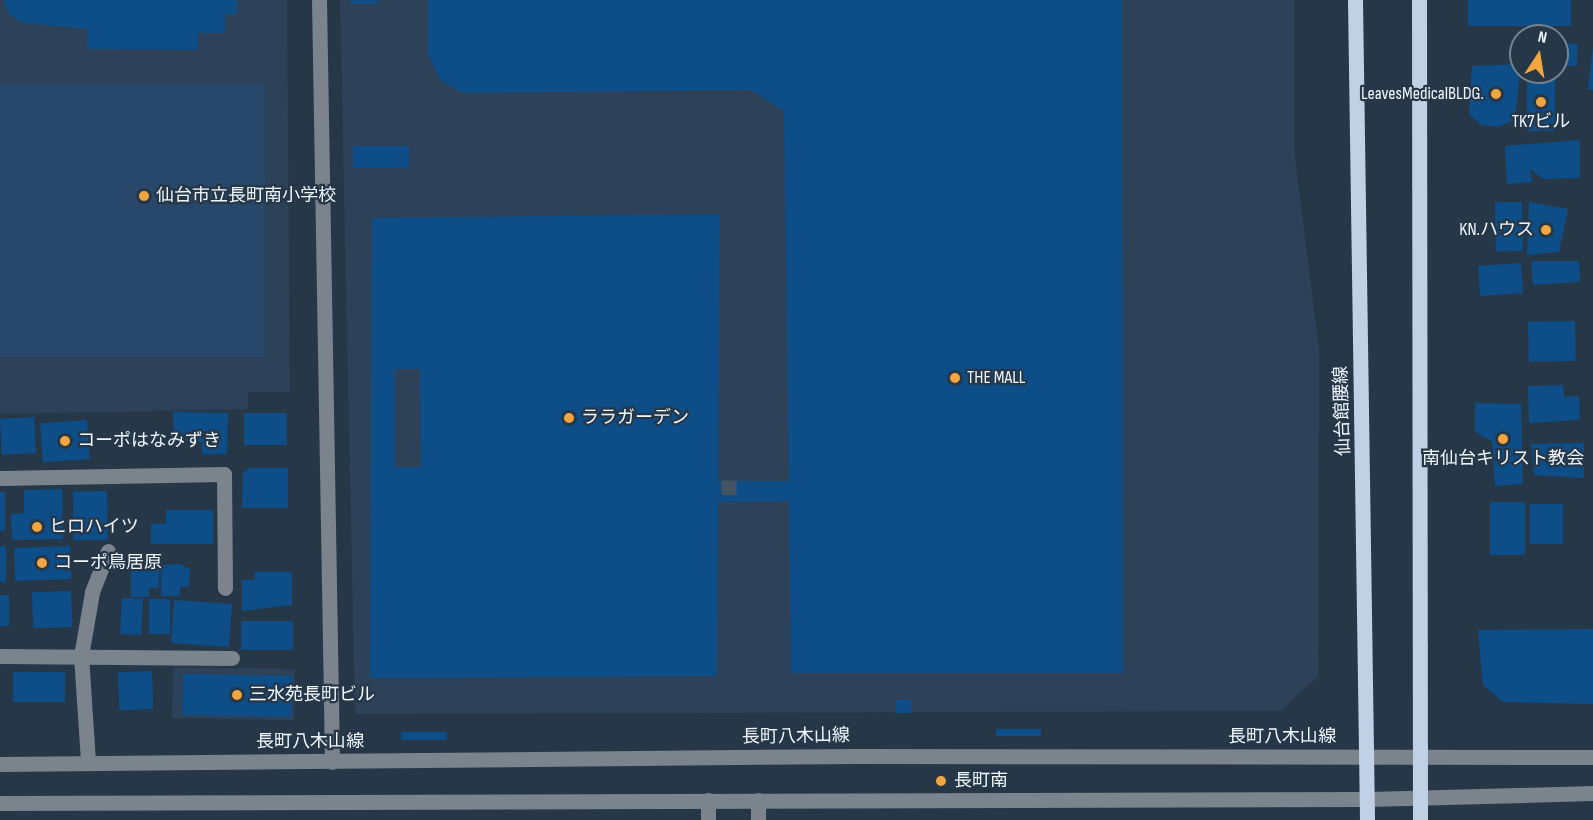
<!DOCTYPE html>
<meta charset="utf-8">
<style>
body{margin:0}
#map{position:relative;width:1593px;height:820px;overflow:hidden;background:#263748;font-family:"Sofia Sans Condensed","Noto Sans JP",sans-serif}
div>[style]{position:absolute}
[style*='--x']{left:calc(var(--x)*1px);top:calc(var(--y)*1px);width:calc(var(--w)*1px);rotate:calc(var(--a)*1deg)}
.built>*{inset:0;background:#2d4258;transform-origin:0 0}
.green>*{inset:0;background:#27486a;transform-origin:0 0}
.building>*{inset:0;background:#0d4e88;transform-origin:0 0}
.minor-tunnel>*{height:15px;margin-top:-7.5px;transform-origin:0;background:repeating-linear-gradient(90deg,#445463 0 15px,transparent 0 23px)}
.minor>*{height:15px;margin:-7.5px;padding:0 7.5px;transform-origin:7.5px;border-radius:7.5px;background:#7b838d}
.major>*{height:15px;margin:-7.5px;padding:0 7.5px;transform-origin:7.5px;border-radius:7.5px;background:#c0d1e5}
.dots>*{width:16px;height:16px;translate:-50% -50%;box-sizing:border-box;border:3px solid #263748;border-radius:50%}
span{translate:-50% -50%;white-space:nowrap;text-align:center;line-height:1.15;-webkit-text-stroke:4.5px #263748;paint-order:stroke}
.poi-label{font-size:18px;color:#eff5fd}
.right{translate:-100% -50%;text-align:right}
.left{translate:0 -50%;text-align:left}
.street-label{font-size:18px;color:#eff5fd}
.north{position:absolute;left:1509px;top:24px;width:60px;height:60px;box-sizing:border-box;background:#263748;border:2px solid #768390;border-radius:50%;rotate:12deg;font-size:16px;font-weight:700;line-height:24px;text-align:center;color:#eff5fd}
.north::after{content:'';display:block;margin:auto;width:21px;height:27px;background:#f1a63f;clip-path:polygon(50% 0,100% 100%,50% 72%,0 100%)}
</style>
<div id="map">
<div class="built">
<i style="clip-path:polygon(0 0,287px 0,290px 392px,248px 392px,248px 409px,0 414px)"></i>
<i style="clip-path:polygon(340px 0,1294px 0,1294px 150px,1319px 350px,1318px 676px,1280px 711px,355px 714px)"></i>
<i style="left:173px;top:667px;width:122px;height:51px;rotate:1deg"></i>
</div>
<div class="green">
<i style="left:265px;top:84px;width:273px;height:265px;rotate:90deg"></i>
</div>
<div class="building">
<i style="clip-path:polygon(4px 0,237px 0,237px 14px,225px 14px,225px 33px,198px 33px,198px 50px,87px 49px,88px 29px,23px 23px,9px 14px)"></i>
<i style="left:351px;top:0;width:27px;height:4px"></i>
<i style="clip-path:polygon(evenodd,428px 0,1122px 0,1123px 673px,791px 673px,789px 501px,718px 502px,717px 676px,370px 678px,372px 218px,720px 214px,718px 481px,789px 481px,784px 111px,751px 90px,463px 93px,440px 80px,428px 54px,428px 0,395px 369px,420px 369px,421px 467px,395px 467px,395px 369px)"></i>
<i style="left:1468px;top:0;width:103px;height:26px"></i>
<i style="left:1557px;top:43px;width:21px;height:22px;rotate:3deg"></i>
<i style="clip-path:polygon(1593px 47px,1593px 90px,1588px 89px)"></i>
<i style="clip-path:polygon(1521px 64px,1515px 119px,1499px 127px,1481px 125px,1469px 114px,1472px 66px)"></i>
<i style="left:1527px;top:74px;width:28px;height:57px"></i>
<i style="clip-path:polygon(1580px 140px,1580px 178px,1543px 179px,1530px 169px,1532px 182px,1507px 184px,1505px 146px)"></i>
<i style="left:353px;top:146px;width:56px;height:22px"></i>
<i style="left:1522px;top:202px;width:49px;height:27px;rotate:89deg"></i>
<i style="clip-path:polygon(1529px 202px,1568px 209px,1559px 252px,1527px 255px)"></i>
<i style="clip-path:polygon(1531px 261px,1579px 261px,1580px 282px,1533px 285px)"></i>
<i style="left:1521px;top:263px;width:30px;height:43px;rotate:86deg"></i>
<i style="left:1575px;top:321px;width:40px;height:47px;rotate:89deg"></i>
<i style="clip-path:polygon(1563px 385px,1564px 397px,1579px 396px,1580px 420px,1529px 423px,1528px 386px)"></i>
<i style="clip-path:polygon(1475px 403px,1521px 404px,1523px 484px,1495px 486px,1492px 442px,1475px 431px)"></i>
<i style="clip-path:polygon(173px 412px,228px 413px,227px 454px,202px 454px,202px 443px,174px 438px)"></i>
<i style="left:244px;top:413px;width:43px;height:32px"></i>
<i style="left:34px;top:417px;width:36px;height:34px;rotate:87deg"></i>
<i style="left:87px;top:420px;width:39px;height:47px;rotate:86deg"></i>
<i style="clip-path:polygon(1584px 443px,1584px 478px,1534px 475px,1531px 444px)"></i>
<i style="clip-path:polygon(250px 468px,288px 468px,288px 508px,242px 508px,243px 473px)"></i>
<i style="clip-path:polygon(62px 489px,63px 539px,12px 540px,11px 514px,24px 513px,24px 490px)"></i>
<i style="left:107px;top:491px;width:49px;height:34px;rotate:89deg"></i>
<i style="left:0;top:492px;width:5px;height:39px"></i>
<i style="left:1490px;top:502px;width:35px;height:53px"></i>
<i style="left:1530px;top:504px;width:33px;height:40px"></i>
<i style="clip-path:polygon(166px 510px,213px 510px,213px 544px,151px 544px,151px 524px,166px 524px)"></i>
<i style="left:0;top:546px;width:6px;height:36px"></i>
<i style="left:70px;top:546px;width:33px;height:56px;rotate:88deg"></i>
<i style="clip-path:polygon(179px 564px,190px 569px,189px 587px,180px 587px,180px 596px,161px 596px,161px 565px)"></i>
<i style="clip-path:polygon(131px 565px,159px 570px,159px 588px,149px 588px,149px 597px,131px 597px)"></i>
<i style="clip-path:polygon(254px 572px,292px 572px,292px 605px,242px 611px,242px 580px,255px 580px)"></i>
<i style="left:71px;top:591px;width:36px;height:39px;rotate:88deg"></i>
<i style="left:0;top:595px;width:9px;height:31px"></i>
<i style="left:122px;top:598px;width:21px;height:36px;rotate:3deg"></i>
<i style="left:149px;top:599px;width:21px;height:35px"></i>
<i style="left:174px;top:600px;width:58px;height:43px;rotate:4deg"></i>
<i style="left:241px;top:621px;width:52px;height:29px"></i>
<i style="clip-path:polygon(1593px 629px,1593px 704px,1503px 702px,1483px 685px,1478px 630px)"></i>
<i style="left:152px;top:671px;width:38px;height:34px;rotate:88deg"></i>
<i style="left:65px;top:672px;width:30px;height:52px;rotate:90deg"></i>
<i style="left:183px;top:674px;width:109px;height:41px;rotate:1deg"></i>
<i style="left:896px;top:700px;width:15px;height:13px"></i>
<i style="left:996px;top:729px;width:45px;height:7px"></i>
<i style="left:401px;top:732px;width:46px;height:8px"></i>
</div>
<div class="minor-tunnel">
<i style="--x:729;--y:480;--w:23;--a:90"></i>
</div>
<div class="minor">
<i style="--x:319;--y:0;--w:762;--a:89.02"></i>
<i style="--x:0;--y:478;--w:224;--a:-1"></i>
<i style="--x:224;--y:474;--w:114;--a:89.5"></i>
<i style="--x:0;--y:656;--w:232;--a:0.5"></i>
<i style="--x:88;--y:761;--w:105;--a:-93.8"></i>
<i style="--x:81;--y:656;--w:65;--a:-80.2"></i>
<i style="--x:92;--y:592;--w:44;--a:-68.7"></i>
<i style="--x:0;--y:764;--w:856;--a:-0.54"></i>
<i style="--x:856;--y:756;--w:737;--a:0.08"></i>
<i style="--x:708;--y:800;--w:20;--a:90"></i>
<i style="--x:0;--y:803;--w:1368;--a:-0.17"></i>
<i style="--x:1368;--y:799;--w:225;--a:-1.5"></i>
<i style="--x:758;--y:820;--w:20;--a:-90"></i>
</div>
<div class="major">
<i style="--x:1355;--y:0;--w:820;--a:89.16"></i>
<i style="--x:1419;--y:0;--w:820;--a:89.93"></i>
</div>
<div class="dots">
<i style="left:1496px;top:94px;background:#f1a63f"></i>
<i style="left:1541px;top:102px;background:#f1a63f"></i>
<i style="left:144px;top:196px;background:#f1a63f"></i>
<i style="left:1546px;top:230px;background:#f1a63f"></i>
<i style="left:955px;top:378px;background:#f1a63f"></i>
<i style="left:569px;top:418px;background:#f1a63f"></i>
<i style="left:1503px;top:439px;background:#f1a63f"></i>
<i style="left:65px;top:441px;background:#f1a63f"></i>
<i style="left:37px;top:527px;background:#f1a63f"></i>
<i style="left:42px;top:563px;background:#f1a63f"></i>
<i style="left:237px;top:695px;background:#f1a63f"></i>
<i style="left:941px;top:781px;background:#f1a63f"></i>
</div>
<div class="poi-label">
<span class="right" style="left:1484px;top:94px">LeavesMedicalBLDG.</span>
<span style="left:1541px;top:122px">TK7ビル</span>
<span class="left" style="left:156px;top:196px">仙台市立長町南小学校</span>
<span class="right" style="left:1534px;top:230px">KN.ハウス</span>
<span class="left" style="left:967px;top:378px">THE MALL</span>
<span class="left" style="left:581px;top:418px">ララガーデン</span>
<span class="left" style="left:77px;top:441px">コーポはなみずき</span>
<span style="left:1503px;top:459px">南仙台キリスト教会</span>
<span class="left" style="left:49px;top:527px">ヒロハイツ</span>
<span class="left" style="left:54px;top:563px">コーポ鳥居原</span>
<span class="left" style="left:249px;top:695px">三水苑長町ビル</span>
<span class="left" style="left:954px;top:781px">長町南</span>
</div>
<div class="street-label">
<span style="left:1343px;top:411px;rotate:-92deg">仙台館腰線</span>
<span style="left:796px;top:737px;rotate:-1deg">長町八木山線</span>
<span style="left:1282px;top:737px">長町八木山線</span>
<span style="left:310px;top:742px">長町八木山線</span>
</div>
<div class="north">N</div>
</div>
